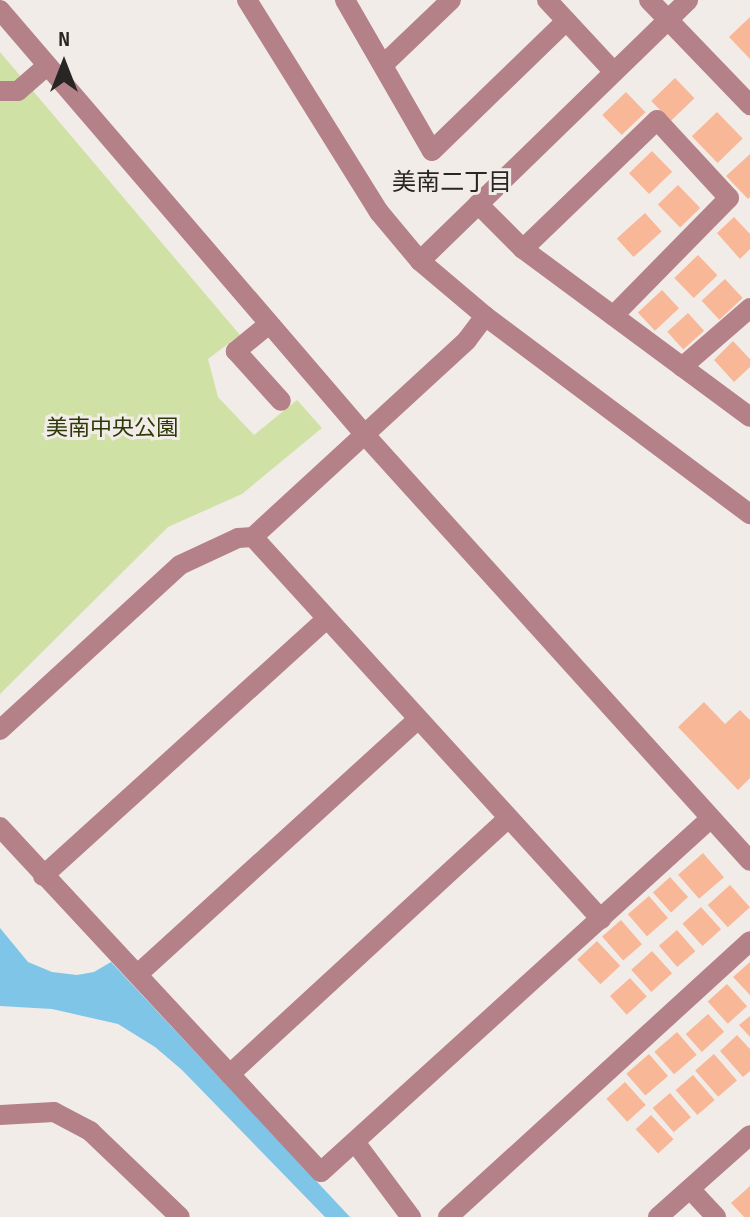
<!DOCTYPE html>
<meta charset="utf-8">
<style>
body{margin:0}
#map{position:relative;width:750px;height:1217px;overflow:hidden;background:#f2ece8;font-family:"Sofia Sans Condensed","Noto Sans JP",sans-serif}
div>[style]{position:absolute}
[style*='--x']{left:calc(var(--x)*1px);top:calc(var(--y)*1px);width:calc(var(--w)*1px);rotate:calc(var(--a)*1deg)}
.green>*{inset:0;background:#d0e1a6}
.water>*{inset:0;background:#7ec5e7}
.building>*{inset:0;background:#f8b898;transform-origin:0 0}
.minor>*{height:20px;margin:-10px;padding:0 10px;transform-origin:10px;border-radius:10px;background:#b58189}
span{translate:-50% -50%;white-space:nowrap;text-align:center;line-height:1.15;-webkit-text-stroke:6px #f2ece8;paint-order:stroke}
.park-label{font-size:22px;color:#2e3908}
.neighbourhood-label{font-size:24px;color:#282624}
.north{position:absolute;left:24px;top:24px;width:80px;height:80px;-webkit-text-stroke:6px #f2ece8;paint-order:stroke;rotate:0deg;font-size:22px;font-weight:700;line-height:32px;text-align:center;color:#282624}
.north::after{content:'';display:block;margin:auto;width:28px;height:36px;background:#282624;clip-path:polygon(50% 0,100% 100%,50% 72%,0 100%)}
</style>
<div id="map">
<div class="green">
<i style="clip-path:polygon(0 52px,240px 335px,208px 359px,218px 397px,254px 435px,297px 400px,322px 428px,242px 494px,168px 527px,0 694px)"></i>
</div>
<div class="water">
<i style="clip-path:polygon(0 928px,28px 962px,52px 972px,77px 975px,94px 972px,111px 962px,350px 1217px,325px 1217px,182px 1070px,155px 1047px,118px 1024px,52px 1009px,0 1006px)"></i>
</div>
<div class="building">
<i style="clip-path:polygon(750px 17px,750px 59px,729px 37px)"></i>
<i style="left:675px;top:78px;width:28px;height:33px;rotate:46deg"></i>
<i style="left:626px;top:92px;width:28px;height:33px;rotate:46deg"></i>
<i style="left:717px;top:112px;width:37px;height:35px;rotate:46deg"></i>
<i style="left:652px;top:151px;width:29px;height:32px;rotate:46deg"></i>
<i style="clip-path:polygon(750px 154px,750px 197px,748px 199px,726px 176px)"></i>
<i style="left:678px;top:185px;width:32px;height:28px;rotate:46deg"></i>
<i style="left:645px;top:213px;width:25px;height:38px;rotate:48deg"></i>
<i style="clip-path:polygon(734px 217px,750px 234px,750px 249px,740px 259px,717px 233px)"></i>
<i style="left:698px;top:255px;width:28px;height:33px;rotate:46deg"></i>
<i style="left:725px;top:279px;width:26px;height:32px;rotate:47deg"></i>
<i style="left:662px;top:290px;width:25px;height:33px;rotate:47deg"></i>
<i style="left:688px;top:313px;width:24px;height:28px;rotate:48deg"></i>
<i style="clip-path:polygon(733px 341px,750px 359px,750px 367px,734px 382px,714px 360px)"></i>
<i style="clip-path:polygon(704px 702px,725px 724px,740px 710px,750px 720px,750px 778px,738px 790px,678px 727px)"></i>
<i style="left:703px;top:853px;width:32px;height:33px;rotate:49deg"></i>
<i style="left:670px;top:877px;width:27px;height:23px;rotate:48deg"></i>
<i style="left:730px;top:885px;width:30px;height:30px;rotate:48deg"></i>
<i style="left:649px;top:896px;width:29px;height:28px;rotate:49deg"></i>
<i style="left:701px;top:907px;width:30px;height:25px;rotate:48deg"></i>
<i style="left:621px;top:920px;width:32px;height:25px;rotate:49deg"></i>
<i style="left:677px;top:930px;width:28px;height:24px;rotate:49deg"></i>
<i style="left:597px;top:941px;width:34px;height:27px;rotate:47deg"></i>
<i style="left:652px;top:951px;width:30px;height:28px;rotate:48deg"></i>
<i style="clip-path:polygon(750px 962px,750px 995px,733px 977px)"></i>
<i style="left:630px;top:978px;width:25px;height:27px;rotate:48deg"></i>
<i style="left:727px;top:984px;width:30px;height:26px;rotate:48deg"></i>
<i style="left:708px;top:1014px;width:24px;height:30px;rotate:48deg"></i>
<i style="clip-path:polygon(750px 1016px,750px 1037px,739px 1025px)"></i>
<i style="left:677px;top:1032px;width:30px;height:30px;rotate:49deg"></i>
<i style="clip-path:polygon(737px 1035px,750px 1049px,750px 1071px,743px 1077px,720px 1051px)"></i>
<i style="left:649px;top:1054px;width:29px;height:30px;rotate:49deg"></i>
<i style="left:714px;top:1054px;width:35px;height:25px;rotate:49deg"></i>
<i style="left:693px;top:1075px;width:33px;height:23px;rotate:49deg"></i>
<i style="left:625px;top:1082px;width:31px;height:25px;rotate:48deg"></i>
<i style="left:670px;top:1093px;width:32px;height:23px;rotate:49deg"></i>
<i style="left:651px;top:1115px;width:33px;height:21px;rotate:47deg"></i>
<i style="clip-path:polygon(750px 1186px,750px 1217px,744px 1217px,731px 1203px)"></i>
</div>
<div class="minor">
<i style="--x:247;--y:0;--w:250;--a:58.1"></i>
<i style="--x:379;--y:212;--w:64;--a:50.1"></i>
<i style="--x:420;--y:261;--w:85;--a:40.2"></i>
<i style="--x:485;--y:316;--w:331;--a:36.8"></i>
<i style="--x:345;--y:0;--w:174;--a:60.1"></i>
<i style="--x:432;--y:151;--w:187;--a:-44.1"></i>
<i style="--x:547;--y:0;--w:97;--a:47.1"></i>
<i style="--x:649;--y:0;--w:146;--a:46.1"></i>
<i style="--x:0;--y:10;--w:560;--a:49.34"></i>
<i style="--x:365;--y:435;--w:574;--a:47.89"></i>
<i style="--x:383;--y:65;--w:94;--a:-43.7"></i>
<i style="--x:0;--y:91;--w:18;--a:0"></i>
<i style="--x:18;--y:91;--w:38;--a:-41"></i>
<i style="--x:478;--y:204;--w:64;--a:45"></i>
<i style="--x:523;--y:249;--w:282;--a:36.5"></i>
<i style="--x:523;--y:249;--w:186;--a:-43.9"></i>
<i style="--x:657;--y:120;--w:106;--a:47.3"></i>
<i style="--x:729;--y:198;--w:165;--a:134.5"></i>
<i style="--x:420;--y:261;--w:374;--a:-44.2"></i>
<i style="--x:269;--y:324;--w:43;--a:140.7"></i>
<i style="--x:236;--y:351;--w:67;--a:48"></i>
<i style="--x:682;--y:367;--w:90;--a:-40.9"></i>
<i style="--x:253;--y:537;--w:517;--a:47.67"></i>
<i style="--x:0;--y:730;--w:244;--a:-42.5"></i>
<i style="--x:180;--y:565;--w:64;--a:-25"></i>
<i style="--x:238;--y:538;--w:15;--a:-4"></i>
<i style="--x:253;--y:537;--w:291;--a:-42.6"></i>
<i style="--x:467;--y:340;--w:30;--a:-53"></i>
<i style="--x:0;--y:827;--w:471;--a:47.1"></i>
<i style="--x:321;--y:1172;--w:525;--a:-42.22"></i>
<i style="--x:43;--y:876;--w:382;--a:-42.2"></i>
<i style="--x:138;--y:974;--w:379;--a:-42.3"></i>
<i style="--x:230;--y:1074;--w:378;--a:-42.6"></i>
<i style="--x:0;--y:1115;--w:54;--a:-3.2"></i>
<i style="--x:54;--y:1112;--w:41;--a:27.8"></i>
<i style="--x:90;--y:1131;--w:124;--a:43.7"></i>
<i style="--x:355;--y:1142;--w:94;--a:53.3"></i>
<i style="--x:691;--y:1190;--w:37;--a:47"></i>
<i style="--x:448;--y:1217;--w:409;--a:-42.4"></i>
<i style="--x:658;--y:1217;--w:123;--a:-41.7"></i>
</div>
<div class="park-label">
<span style="left:112px;top:429px">美南中央公園</span>
</div>
<div class="neighbourhood-label">
<span style="left:452px;top:183px">美南二丁目</span>
</div>
<div class="north">N</div>
</div>
